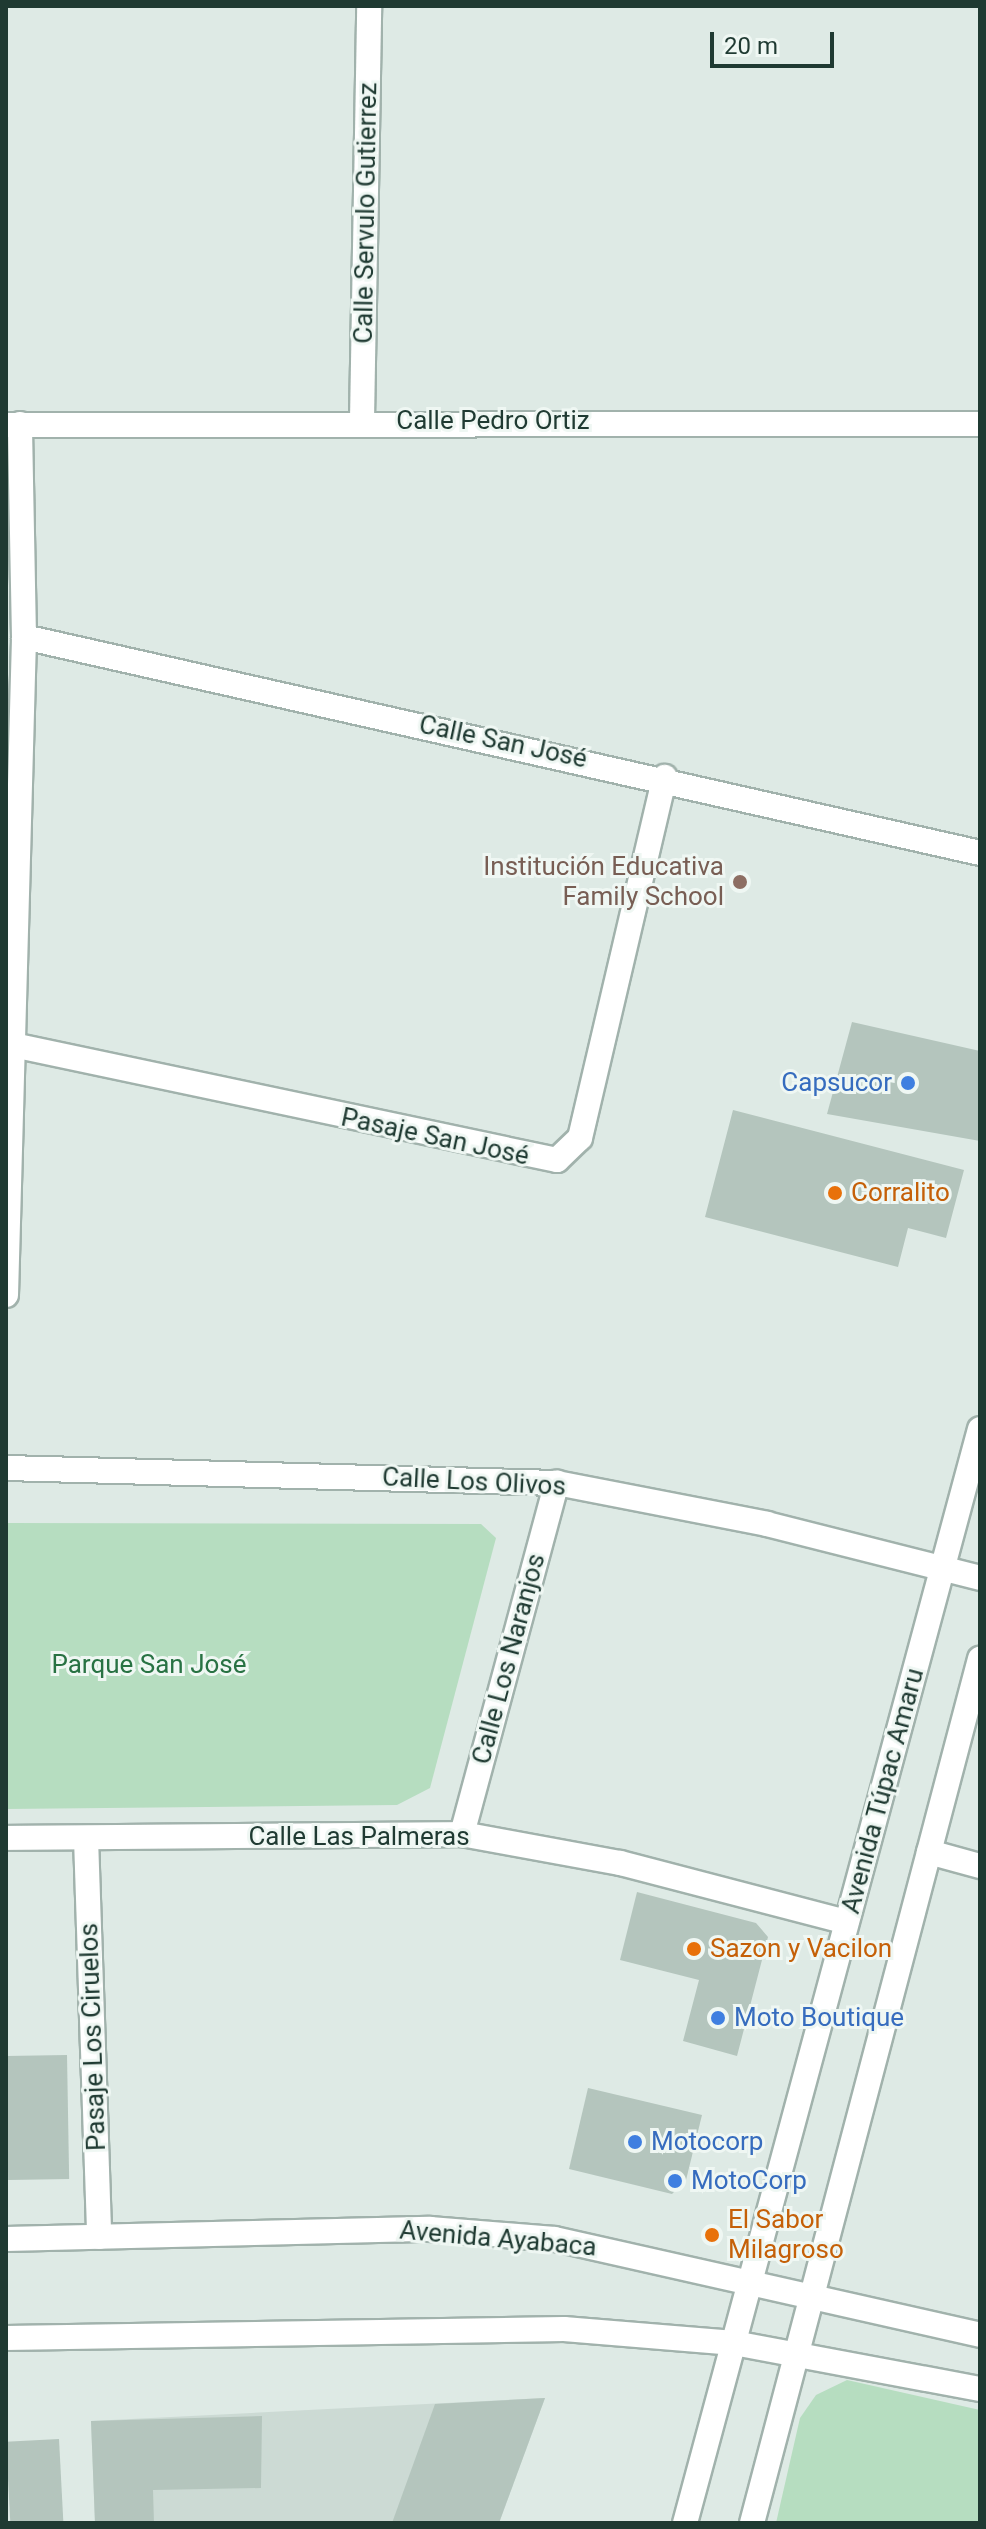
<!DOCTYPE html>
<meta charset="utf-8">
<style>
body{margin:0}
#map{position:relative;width:986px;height:2529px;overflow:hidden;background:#deeae5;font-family:Roboto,sans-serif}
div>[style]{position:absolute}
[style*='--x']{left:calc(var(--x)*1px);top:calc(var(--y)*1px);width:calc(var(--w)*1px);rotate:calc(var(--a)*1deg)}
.built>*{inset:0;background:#ccdad4}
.green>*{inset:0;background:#b6ddc0}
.building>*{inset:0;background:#b4c5bd;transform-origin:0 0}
.roads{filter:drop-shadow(2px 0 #a1b2ac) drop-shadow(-2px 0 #a1b2ac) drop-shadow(0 2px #a1b2ac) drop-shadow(0 -2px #a1b2ac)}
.pedestrian>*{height:24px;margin:-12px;padding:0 12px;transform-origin:12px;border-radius:12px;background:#fff}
.minor>*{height:24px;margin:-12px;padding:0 12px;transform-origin:12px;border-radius:12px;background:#fff}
.tertiary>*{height:24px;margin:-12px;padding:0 12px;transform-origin:12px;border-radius:12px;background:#fff}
.secondary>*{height:24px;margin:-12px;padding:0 12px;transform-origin:12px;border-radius:12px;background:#fff}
.dots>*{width:22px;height:22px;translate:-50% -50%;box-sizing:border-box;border:4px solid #eff7f3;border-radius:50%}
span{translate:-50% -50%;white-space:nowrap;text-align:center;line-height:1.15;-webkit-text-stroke:6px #eff7f3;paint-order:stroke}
.street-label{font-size:26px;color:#1f3a32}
.education-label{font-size:26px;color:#785e54}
.right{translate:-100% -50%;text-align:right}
.shop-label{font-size:26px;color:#366cbe}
.left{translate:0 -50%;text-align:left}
.food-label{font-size:26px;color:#c56008}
.park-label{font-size:26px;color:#287243}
.frame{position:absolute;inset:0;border:8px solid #1f3a32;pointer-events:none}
.scale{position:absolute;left:710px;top:32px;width:124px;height:36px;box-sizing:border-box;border:4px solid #1f3a32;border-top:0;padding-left:10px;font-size:24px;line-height:28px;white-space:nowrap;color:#1f3a32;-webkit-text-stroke:6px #eff7f3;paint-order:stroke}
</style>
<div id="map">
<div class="built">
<i style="clip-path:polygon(545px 2398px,499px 2523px,95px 2523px,91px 2421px)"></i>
</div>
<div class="green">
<i style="clip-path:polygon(6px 1523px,481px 1524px,496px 1538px,430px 1788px,397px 1805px,6px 1809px)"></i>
<i style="clip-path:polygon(847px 2380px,980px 2410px,980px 2523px,776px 2523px,800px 2418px,816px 2395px)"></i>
</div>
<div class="building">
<i style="clip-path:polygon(852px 1022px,980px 1051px,980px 1141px,827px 1114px)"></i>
<i style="clip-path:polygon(733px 1110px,964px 1170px,946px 1238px,908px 1228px,898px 1267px,705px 1217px)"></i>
<i style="clip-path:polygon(637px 1892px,756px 1923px,768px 1937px,737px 2056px,683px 2041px,699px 1980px,620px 1960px)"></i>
<i style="left:67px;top:2055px;width:124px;height:61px;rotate:89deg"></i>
<i style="clip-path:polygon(588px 2088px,702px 2115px,686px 2180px,672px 2194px,569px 2169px)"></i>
<i style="clip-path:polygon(545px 2398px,499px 2523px,392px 2523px,435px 2404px)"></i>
<i style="clip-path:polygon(262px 2416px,261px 2488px,153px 2490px,154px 2523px,95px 2523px,91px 2421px)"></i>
<i style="left:59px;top:2439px;width:84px;height:53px;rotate:87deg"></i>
</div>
<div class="roads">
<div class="pedestrian">
<i style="--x:86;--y:1838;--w:399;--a:88.1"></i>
</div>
<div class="minor">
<i style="--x:362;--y:420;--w:414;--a:-89"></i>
<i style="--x:6;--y:425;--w:974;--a:-0.06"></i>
<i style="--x:24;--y:637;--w:980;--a:12.73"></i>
<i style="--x:13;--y:1045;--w:556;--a:11.94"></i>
<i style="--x:557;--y:1160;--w:32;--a:-44"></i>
<i style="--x:580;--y:1138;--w:371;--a:-76.8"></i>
<i style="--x:6;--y:1295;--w:658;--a:-88.43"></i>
<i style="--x:24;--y:637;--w:213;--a:-91.1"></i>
<i style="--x:6;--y:1468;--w:551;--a:1.56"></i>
<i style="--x:557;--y:1483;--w:214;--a:11"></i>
<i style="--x:767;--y:1524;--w:220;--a:14.2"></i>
<i style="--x:462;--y:1834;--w:364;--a:-74.9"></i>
<i style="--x:6;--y:1838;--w:456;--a:-0.5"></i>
<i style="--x:462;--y:1834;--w:161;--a:10.4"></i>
<i style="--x:620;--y:1863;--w:234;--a:14.6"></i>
<i style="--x:929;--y:1852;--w:53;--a:15.4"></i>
</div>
<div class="tertiary">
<i style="--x:6;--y:2239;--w:424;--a:-1.4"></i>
<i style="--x:430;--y:2229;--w:125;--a:4.6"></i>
<i style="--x:555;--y:2239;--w:436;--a:12.7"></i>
<i style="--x:6;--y:2338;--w:558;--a:-0.92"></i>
<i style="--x:564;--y:2329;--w:171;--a:4.7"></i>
<i style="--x:734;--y:2343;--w:250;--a:10.6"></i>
</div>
<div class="secondary">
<i style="--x:685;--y:2523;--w:1133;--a:-74.91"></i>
<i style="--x:752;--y:2523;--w:894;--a:-75.22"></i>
</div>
</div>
<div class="dots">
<i style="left:740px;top:882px;background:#8d6e63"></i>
<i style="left:908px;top:1083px;background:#3f7fe0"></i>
<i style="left:835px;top:1193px;background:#e8710a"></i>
<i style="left:694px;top:1949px;background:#e8710a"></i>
<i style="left:718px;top:2018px;background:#3f7fe0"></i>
<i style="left:635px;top:2142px;background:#3f7fe0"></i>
<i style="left:675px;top:2181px;background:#3f7fe0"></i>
<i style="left:712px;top:2235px;background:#e8710a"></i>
</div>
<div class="street-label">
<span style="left:366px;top:213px;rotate:-89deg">Calle Servulo Gutierrez</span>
<span style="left:493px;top:421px">Calle Pedro Ortiz</span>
<span style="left:503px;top:742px;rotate:12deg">Calle San José</span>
<span style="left:435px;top:1137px;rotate:12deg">Pasaje San José</span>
<span style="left:474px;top:1482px;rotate:3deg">Calle Los Olivos</span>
<span style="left:509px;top:1659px;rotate:-75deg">Calle Los Naranjos</span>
<span style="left:883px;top:1791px;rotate:-75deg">Avenida Túpac Amaru</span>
<span style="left:359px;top:1837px">Calle Las Palmeras</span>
<span style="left:93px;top:2037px;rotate:-92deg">Pasaje Los Ciruelos</span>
<span style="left:498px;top:2239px;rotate:5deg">Avenida Ayabaca</span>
</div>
<div class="education-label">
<span class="right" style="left:724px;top:882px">Institución Educativa<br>Family School</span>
</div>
<div class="shop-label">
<span class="right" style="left:892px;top:1083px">Capsucor</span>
<span class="left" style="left:734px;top:2018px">Moto Boutique</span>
<span class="left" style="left:651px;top:2142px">Motocorp</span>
<span class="left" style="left:691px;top:2181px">MotoCorp</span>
</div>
<div class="food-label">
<span class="left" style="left:851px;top:1193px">Corralito</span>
<span class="left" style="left:710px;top:1949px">Sazon y Vacilon</span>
<span class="left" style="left:728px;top:2235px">El Sabor<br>Milagroso</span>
</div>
<div class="park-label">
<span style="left:149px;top:1665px">Parque San José</span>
</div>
<div class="frame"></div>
<div class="scale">20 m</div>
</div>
